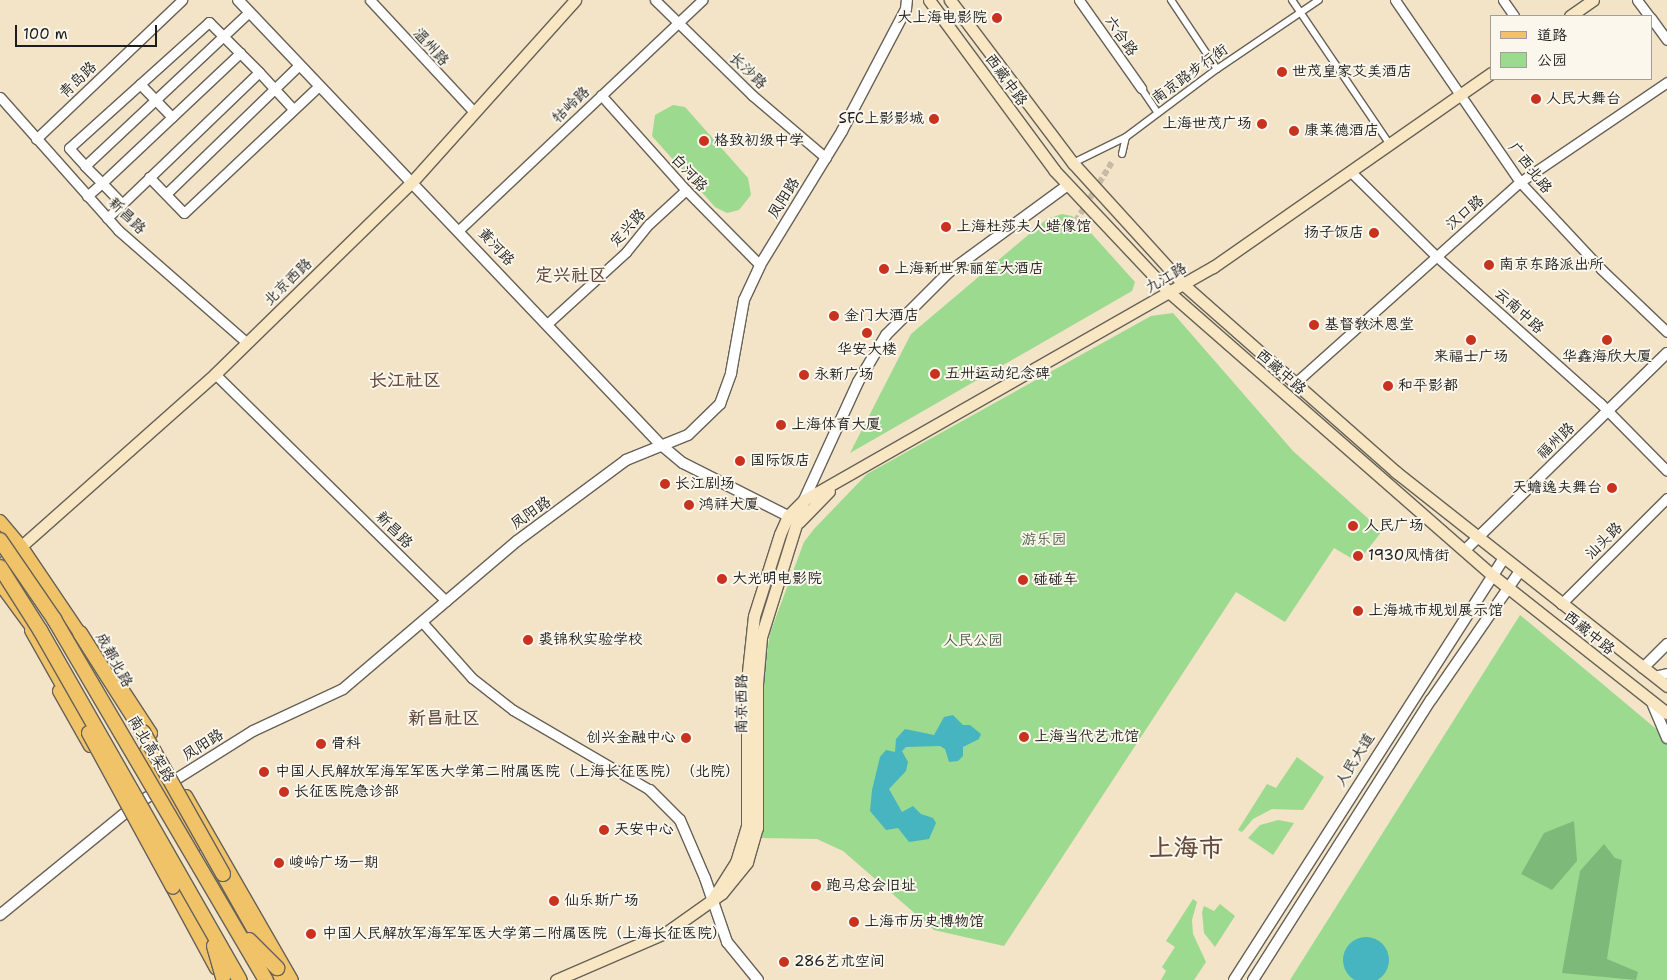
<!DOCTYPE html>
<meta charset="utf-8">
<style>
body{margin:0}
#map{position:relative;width:1667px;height:980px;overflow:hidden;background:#f3e3c7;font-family:"Shantell Sans","LXGW WenKai TC",sans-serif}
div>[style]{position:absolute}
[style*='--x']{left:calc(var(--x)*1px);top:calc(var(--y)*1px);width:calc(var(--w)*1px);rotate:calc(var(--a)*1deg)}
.green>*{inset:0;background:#9cda8f}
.forest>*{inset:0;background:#7dba7a}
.water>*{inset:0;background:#46b5c0}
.round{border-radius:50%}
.pedestrian-tunnel>*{height:6px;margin-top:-3px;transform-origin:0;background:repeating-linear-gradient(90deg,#c8bba5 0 6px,transparent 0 9px)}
.roads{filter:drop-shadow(1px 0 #676258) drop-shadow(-1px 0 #676258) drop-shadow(0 1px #676258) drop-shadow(0 -1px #676258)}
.pedestrian>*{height:6px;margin:-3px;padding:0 3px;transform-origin:3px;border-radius:3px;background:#fff}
.minor>*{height:9px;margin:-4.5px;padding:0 4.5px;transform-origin:4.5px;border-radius:4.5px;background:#fff}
.tertiary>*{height:10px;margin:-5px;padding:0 5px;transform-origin:5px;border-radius:5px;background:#fff}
.secondary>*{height:11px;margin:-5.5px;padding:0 5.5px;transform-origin:5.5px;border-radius:5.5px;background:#f9e7c3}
.primary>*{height:12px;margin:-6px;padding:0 6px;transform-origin:6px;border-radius:6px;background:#f0c369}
.trunk>*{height:14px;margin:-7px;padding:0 7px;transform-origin:7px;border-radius:7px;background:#f0c369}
.bridges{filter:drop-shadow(1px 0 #676258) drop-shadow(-1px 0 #676258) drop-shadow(0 1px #676258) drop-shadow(0 -1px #676258)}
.trunk-bridge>*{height:14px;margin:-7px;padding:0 7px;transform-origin:7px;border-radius:7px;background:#f0c369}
.dots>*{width:14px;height:14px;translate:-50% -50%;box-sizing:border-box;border:2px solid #fbf7ec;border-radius:50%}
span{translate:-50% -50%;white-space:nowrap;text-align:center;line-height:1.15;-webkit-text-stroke:4px #fbf7ec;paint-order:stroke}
.poi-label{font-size:15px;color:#1c1c1c}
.right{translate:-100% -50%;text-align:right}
.left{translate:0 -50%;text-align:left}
.street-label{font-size:15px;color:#1c1c1c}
.park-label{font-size:15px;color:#495e44}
.quarter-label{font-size:18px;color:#654a3e;font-weight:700}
.town-label{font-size:25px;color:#654a3e;font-weight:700}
.legend{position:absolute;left:1490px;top:15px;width:162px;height:65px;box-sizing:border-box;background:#fbf7ec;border:1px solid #a29f99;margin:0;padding:6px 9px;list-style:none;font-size:15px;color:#1c1c1c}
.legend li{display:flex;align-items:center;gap:10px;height:25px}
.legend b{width:25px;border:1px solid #a29f99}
.scale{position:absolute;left:15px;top:25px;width:142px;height:22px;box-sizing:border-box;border:2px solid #1c1c1c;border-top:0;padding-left:6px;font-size:15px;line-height:18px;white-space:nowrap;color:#1c1c1c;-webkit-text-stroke:4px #fbf7ec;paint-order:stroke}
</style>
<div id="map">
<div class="green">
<i style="clip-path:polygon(673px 105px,685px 107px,748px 178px,751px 195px,739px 210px,727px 213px,715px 207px,652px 136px,655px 115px)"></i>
<i style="clip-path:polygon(1062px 214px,1072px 216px,1082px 223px,1135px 282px,1132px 291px,850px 453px,911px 334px,1047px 219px)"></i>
<i style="clip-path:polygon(1173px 313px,1293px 451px,1382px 531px,1358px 562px,1334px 548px,1285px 622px,1236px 592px,1004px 946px,934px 930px,843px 851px,817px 839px,760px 838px,762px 686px,770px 633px,804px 542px,814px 529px,867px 474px,1151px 316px)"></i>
<i style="clip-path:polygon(1520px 615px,1667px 738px,1667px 980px,1290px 980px)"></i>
<i style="clip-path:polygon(1297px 757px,1324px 777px,1303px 810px,1272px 809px,1253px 819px,1242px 832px,1238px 830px,1267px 784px,1276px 788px)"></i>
<i style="clip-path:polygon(1278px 820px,1294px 823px,1273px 855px,1248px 838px,1260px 825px)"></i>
<i style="clip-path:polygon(1193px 899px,1197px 902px,1192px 920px,1193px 934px,1206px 962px,1194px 980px,1161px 980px,1166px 971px,1162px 967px,1175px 947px,1166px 941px)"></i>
<i style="clip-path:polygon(1220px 904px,1235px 916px,1215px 947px,1204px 933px,1202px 912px,1204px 906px,1214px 911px)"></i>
</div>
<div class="forest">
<i style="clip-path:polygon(1574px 821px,1577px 861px,1552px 890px,1521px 874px,1544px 833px)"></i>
<i style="clip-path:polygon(1604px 844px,1615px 858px,1622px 860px,1607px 959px,1638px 972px,1636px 980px,1562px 973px,1580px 871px)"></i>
</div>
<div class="water">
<i style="clip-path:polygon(953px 715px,963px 725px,970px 725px,981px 734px,979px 739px,963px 747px,963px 756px,958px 761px,949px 762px,945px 749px,940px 746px,906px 747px,902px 751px,908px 762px,906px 771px,889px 789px,902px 812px,913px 806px,921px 814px,933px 818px,936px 823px,929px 839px,909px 842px,898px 828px,886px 830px,870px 811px,872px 790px,880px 757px,886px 750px,895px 752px,896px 739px,905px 729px,934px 735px,944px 717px)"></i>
<i class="round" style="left:1343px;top:937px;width:46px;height:46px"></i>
</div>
<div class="pedestrian-tunnel">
<i style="--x:1071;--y:229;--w:79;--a:-58.5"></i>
</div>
<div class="roads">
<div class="pedestrian">
<i style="--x:1171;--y:0;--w:83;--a:56.3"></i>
<i style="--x:1292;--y:0;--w:175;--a:55.9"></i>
<i style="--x:1141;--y:88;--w:30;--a:56"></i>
<i style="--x:1122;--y:154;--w:17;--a:-77"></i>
<i style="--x:1073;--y:163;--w:59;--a:-26.1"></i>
<i style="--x:1126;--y:137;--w:114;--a:-36.8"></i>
<i style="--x:1217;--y:69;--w:123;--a:-34.1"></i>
</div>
<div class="minor">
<i style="--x:370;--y:0;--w:151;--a:47.1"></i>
<i style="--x:655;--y:0;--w:136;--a:44.4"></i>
<i style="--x:752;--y:95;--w:97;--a:40.4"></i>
<i style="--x:1079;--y:0;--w:108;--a:54.8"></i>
<i style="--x:1395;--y:0;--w:221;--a:55.5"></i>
<i style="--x:1520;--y:182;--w:119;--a:47"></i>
<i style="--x:1601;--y:269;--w:91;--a:43.7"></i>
<i style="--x:1503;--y:0;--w:19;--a:55"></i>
<i style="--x:1637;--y:0;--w:20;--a:53"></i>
<i style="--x:1651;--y:18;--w:27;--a:54"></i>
<i style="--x:259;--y:72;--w:50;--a:47.4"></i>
<i style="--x:140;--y:84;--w:46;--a:45.9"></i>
<i style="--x:601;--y:95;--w:127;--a:48.2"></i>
<i style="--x:686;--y:190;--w:105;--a:45.4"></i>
<i style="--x:0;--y:97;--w:178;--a:48.4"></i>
<i style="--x:118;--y:230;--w:170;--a:41.2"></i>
<i style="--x:36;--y:139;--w:202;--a:-43.6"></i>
<i style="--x:85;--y:166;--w:225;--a:-43.2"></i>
<i style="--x:1351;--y:172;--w:120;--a:44.7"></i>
<i style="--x:1436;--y:256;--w:220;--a:41.9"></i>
<i style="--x:1600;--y:403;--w:95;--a:45.4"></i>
<i style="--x:149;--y:177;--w:50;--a:45.8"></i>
<i style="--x:184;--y:213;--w:185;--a:-43.3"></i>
<i style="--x:166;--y:194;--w:185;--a:-44.1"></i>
<i style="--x:87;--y:196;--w:20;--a:-41"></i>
<i style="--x:102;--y:183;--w:190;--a:-43.3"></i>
<i style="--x:240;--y:53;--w:44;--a:-135"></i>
<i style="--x:209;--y:22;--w:188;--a:138"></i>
<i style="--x:69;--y:148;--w:24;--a:48"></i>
<i style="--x:85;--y:166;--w:24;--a:45"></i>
<i style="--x:102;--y:183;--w:29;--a:46"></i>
<i style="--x:122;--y:204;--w:190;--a:-43.9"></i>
<i style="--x:259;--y:72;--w:27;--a:-135"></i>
<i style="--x:107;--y:218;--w:21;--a:-43"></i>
<i style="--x:459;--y:230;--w:335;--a:-43.4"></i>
<i style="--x:547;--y:324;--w:107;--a:-42.3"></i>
<i style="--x:626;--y:252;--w:36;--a:-51"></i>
<i style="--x:649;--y:224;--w:50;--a:-42.6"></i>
<i style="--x:215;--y:374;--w:324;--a:44.5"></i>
<i style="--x:1295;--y:383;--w:302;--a:-41.8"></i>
<i style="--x:1520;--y:182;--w:178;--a:-34.2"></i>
<i style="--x:1561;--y:604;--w:150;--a:-45"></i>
<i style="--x:423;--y:623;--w:74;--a:48.3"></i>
<i style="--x:472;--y:678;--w:52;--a:38"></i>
<i style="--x:513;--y:710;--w:159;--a:30.3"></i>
<i style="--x:1654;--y:676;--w:13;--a:-13"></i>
</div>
<div class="tertiary">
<i style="--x:238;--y:0;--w:613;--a:46.46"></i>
<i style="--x:660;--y:444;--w:30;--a:40"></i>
<i style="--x:683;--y:463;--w:124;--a:26.8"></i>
<i style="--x:804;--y:500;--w:130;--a:-65.4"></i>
<i style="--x:858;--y:382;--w:55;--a:-59.2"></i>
<i style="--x:886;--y:335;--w:89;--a:-45"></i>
<i style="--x:949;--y:272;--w:147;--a:-36.2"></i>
<i style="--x:1465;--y:550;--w:282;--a:-44.3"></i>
<i style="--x:1643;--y:668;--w:34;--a:-45"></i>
<i style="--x:1653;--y:705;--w:36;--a:67"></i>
<i style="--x:650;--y:790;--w:42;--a:45"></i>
<i style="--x:680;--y:820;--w:63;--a:66.7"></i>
<i style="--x:705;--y:878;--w:68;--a:71"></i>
<i style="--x:727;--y:942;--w:49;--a:50.8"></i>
<i style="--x:0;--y:915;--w:174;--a:-39.2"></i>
<i style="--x:135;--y:805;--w:139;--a:-32.1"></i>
<i style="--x:253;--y:731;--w:99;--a:-25"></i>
<i style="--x:343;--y:689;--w:228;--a:-40.4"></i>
<i style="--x:517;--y:541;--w:136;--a:-36.6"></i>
<i style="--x:626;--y:460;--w:67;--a:-22"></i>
<i style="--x:688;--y:435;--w:45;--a:-44.1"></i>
<i style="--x:720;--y:404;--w:33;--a:-70"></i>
<i style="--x:731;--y:373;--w:74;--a:-79.9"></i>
<i style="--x:744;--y:300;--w:38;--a:-65"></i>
<i style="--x:760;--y:265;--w:157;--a:-58.5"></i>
<i style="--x:842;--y:131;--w:138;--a:-62.3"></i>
<i style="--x:906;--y:9;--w:9;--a:-84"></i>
<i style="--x:1234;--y:980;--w:501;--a:-57.39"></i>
<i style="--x:1253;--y:980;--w:332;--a:-57.6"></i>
<i style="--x:1431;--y:700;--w:157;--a:-55.4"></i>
</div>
<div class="secondary">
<i style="--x:929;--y:0;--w:212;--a:53.6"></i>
<i style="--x:1055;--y:171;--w:168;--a:46.7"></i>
<i style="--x:1170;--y:293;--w:428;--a:41.2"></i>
<i style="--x:1492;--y:575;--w:223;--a:38.3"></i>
<i style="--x:950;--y:0;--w:204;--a:53"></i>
<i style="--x:1073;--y:163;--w:165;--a:47.7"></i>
<i style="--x:1184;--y:285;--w:283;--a:41.4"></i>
<i style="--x:1396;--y:472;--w:345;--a:38.3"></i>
<i style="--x:1570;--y:16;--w:28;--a:-35"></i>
<i style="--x:799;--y:522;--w:43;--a:-45.9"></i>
<i style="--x:0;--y:565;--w:288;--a:-41.6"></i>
<i style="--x:215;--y:374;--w:274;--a:-44.3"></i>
<i style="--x:411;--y:183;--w:246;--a:-48.1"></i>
<i style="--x:712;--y:900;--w:45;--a:-57.7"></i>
<i style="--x:736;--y:862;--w:38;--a:-73"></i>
<i style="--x:747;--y:826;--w:145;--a:-90"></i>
<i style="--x:747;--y:681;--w:65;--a:-83.9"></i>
<i style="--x:754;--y:616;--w:86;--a:-72.4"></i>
<i style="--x:780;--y:534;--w:20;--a:-66"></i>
<i style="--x:788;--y:516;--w:23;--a:-45"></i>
<i style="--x:804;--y:500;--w:471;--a:-29.7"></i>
<i style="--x:1213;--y:267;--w:339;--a:-34.9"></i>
<i style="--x:556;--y:980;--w:121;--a:-23.4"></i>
<i style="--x:667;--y:932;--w:67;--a:-35.3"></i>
<i style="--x:722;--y:893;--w:40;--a:-51"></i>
<i style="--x:747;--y:862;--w:35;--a:-74"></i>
<i style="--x:757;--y:828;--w:144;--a:-90"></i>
<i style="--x:757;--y:684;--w:47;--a:-85.1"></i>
<i style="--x:761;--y:637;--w:141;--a:-72.7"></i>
</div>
<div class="primary">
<i style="--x:0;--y:521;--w:33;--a:50"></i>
<i style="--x:21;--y:546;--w:115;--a:56"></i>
<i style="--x:0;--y:584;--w:66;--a:53.7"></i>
<i style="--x:115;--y:678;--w:66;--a:56.8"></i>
<i style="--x:59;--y:691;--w:63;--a:60.6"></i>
<i style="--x:146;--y:751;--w:107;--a:60.3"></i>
<i style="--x:186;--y:796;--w:212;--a:60.1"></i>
</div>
<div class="trunk">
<i style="--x:32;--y:630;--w:81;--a:60.6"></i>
<i style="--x:80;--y:633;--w:117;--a:57.5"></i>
<i style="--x:223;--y:874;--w:122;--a:60.5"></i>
<i style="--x:173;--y:887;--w:92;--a:61.5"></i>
</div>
</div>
<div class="bridges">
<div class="trunk-bridge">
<i style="--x:0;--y:540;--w:96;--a:55.6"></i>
<i style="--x:54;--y:619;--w:419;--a:59.6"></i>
<i style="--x:0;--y:567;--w:75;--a:57.6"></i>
<i style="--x:40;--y:630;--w:403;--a:60.3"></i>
<i style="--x:143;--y:732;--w:163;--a:60.6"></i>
<i style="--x:89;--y:733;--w:175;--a:61.4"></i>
<i style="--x:249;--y:940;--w:40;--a:45"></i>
<i style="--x:214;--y:946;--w:33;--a:74"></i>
</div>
</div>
<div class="dots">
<i style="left:997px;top:18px;background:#c8321e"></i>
<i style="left:1282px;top:72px;background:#c8321e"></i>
<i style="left:1536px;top:99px;background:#c8321e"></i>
<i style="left:934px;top:119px;background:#c8321e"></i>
<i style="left:1262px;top:124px;background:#c8321e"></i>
<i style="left:1294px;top:131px;background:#c8321e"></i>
<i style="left:704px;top:141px;background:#c8321e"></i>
<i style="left:946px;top:227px;background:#c8321e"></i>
<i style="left:1374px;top:233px;background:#c8321e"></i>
<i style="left:1489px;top:265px;background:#c8321e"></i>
<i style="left:884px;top:269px;background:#c8321e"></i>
<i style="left:834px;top:316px;background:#c8321e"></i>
<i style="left:1314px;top:325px;background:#c8321e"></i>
<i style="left:867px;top:333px;background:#c8321e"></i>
<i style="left:1471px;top:340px;background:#c8321e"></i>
<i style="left:1607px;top:340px;background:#c8321e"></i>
<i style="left:935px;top:374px;background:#c8321e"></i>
<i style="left:804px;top:375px;background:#c8321e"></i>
<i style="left:1388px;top:386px;background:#c8321e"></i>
<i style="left:781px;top:425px;background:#c8321e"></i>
<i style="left:740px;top:461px;background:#c8321e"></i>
<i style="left:665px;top:484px;background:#c8321e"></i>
<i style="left:1612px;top:488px;background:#c8321e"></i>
<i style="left:689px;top:505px;background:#c8321e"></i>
<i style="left:1353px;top:526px;background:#c8321e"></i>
<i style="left:1358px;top:556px;background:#c8321e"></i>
<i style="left:722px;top:579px;background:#c8321e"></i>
<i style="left:1023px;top:580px;background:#c8321e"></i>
<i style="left:1358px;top:611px;background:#c8321e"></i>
<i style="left:528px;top:640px;background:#c8321e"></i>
<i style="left:1024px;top:737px;background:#c8321e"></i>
<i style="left:686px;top:738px;background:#c8321e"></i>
<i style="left:321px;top:744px;background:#c8321e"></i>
<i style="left:264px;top:772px;background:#c8321e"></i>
<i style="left:284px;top:792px;background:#c8321e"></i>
<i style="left:604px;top:830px;background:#c8321e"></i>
<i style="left:279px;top:863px;background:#c8321e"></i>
<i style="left:816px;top:886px;background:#c8321e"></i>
<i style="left:554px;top:901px;background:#c8321e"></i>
<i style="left:854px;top:922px;background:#c8321e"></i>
<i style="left:311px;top:934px;background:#c8321e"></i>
<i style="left:784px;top:962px;background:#c8321e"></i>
</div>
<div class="poi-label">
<span class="right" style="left:987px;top:18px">大上海电影院</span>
<span class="left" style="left:1292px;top:72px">世茂皇家艾美酒店</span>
<span class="left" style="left:1546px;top:99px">人民大舞台</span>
<span class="right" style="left:924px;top:119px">SFC上影影城</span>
<span class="right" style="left:1252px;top:124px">上海世茂广场</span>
<span class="left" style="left:1304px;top:131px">康莱德酒店</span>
<span class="left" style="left:714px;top:141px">格致初级中学</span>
<span class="left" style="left:956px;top:227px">上海杜莎夫人蜡像馆</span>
<span class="right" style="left:1364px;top:233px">扬子饭店</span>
<span class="left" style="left:1499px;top:265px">南京东路派出所</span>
<span class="left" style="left:894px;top:269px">上海新世界丽笙大酒店</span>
<span class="left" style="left:844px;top:316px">金门大酒店</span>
<span class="left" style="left:1324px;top:325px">基督教沐恩堂</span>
<span style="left:867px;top:350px">华安大楼</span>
<span style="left:1471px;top:357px">来福士广场</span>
<span style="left:1607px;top:357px">华鑫海欣大厦</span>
<span class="left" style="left:945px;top:374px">五卅运动纪念碑</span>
<span class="left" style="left:814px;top:375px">永新广场</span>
<span class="left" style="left:1398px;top:386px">和平影都</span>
<span class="left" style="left:791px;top:425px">上海体育大厦</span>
<span class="left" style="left:750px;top:461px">国际饭店</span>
<span class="left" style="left:675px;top:484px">长江剧场</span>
<span class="right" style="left:1602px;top:488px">天蟾逸夫舞台</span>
<span class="left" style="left:699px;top:505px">鸿祥大厦</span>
<span class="left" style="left:1364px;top:526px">人民广场</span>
<span class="left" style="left:1368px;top:556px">1930风情街</span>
<span class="left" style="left:732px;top:579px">大光明电影院</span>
<span class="left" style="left:1033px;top:580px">碰碰车</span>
<span class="left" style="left:1368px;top:611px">上海城市规划展示馆</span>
<span class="left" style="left:538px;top:640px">裘锦秋实验学校</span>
<span class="left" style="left:1034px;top:737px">上海当代艺术馆</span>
<span class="right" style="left:676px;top:738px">创兴金融中心</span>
<span class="left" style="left:331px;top:744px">骨科</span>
<span class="left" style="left:275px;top:772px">中国人民解放军海军军医大学第二附属医院（上海长征医院）（北院）</span>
<span class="left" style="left:294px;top:792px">长征医院急诊部</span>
<span class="left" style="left:614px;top:830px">天安中心</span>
<span class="left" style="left:289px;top:863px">峻岭广场一期</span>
<span class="left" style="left:826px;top:886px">跑马总会旧址</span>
<span class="left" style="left:564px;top:901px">仙乐斯广场</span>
<span class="left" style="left:864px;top:922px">上海市历史博物馆</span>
<span class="left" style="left:322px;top:934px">中国人民解放军海军军医大学第二附属医院（上海长征医院）</span>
<span class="left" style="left:794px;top:962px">286艺术空间</span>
</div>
<div class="street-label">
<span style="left:1121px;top:36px;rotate:55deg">六合路</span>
<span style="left:431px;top:47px;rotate:48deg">温州路</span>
<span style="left:748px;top:71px;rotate:44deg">长沙路</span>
<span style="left:1190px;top:74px;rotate:-36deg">南京路步行街</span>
<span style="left:78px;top:80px;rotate:-44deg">青岛路</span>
<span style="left:1006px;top:80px;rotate:54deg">西藏中路</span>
<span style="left:571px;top:105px;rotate:-44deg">牯岭路</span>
<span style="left:1530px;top:168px;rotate:52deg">广西北路</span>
<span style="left:689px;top:173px;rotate:47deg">白河路</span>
<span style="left:784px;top:198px;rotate:-58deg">凤阳路</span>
<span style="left:1465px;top:213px;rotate:-41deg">汉口路</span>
<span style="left:127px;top:216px;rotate:44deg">新昌路</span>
<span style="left:628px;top:228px;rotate:-48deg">定兴路</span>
<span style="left:496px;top:247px;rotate:47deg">黄河路</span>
<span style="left:1166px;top:278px;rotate:-30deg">九江路</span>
<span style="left:288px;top:282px;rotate:-44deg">北京西路</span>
<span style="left:1519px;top:311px;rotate:42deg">云南中路</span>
<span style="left:1281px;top:372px;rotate:41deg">西藏中路</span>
<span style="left:1556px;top:441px;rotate:-44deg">福州路</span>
<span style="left:531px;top:513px;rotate:-35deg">凤阳路</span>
<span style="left:394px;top:530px;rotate:45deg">新昌路</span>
<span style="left:1604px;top:541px;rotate:-45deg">汕头路</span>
<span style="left:1589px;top:633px;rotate:39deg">西藏中路</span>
<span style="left:114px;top:660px;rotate:61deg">成都北路</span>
<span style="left:742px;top:704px;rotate:-90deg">南京西路</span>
<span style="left:203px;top:745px;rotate:-32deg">凤阳路</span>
<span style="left:151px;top:749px;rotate:59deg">南北高架路</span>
<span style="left:1355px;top:760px;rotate:-58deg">人民大道</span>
</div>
<div class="park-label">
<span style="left:1044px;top:540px">游乐园</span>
<span style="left:973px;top:641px">人民公园</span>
</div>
<div class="quarter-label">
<span style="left:571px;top:275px">定兴社区</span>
<span style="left:405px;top:380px">长江社区</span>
<span style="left:444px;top:718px">新昌社区</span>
</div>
<div class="town-label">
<span style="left:1186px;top:847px">上海市</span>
</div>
<ul class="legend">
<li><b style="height:6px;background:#f0c369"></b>道路</li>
<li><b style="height:14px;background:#9cda8f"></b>公园</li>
</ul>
<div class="scale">100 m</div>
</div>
